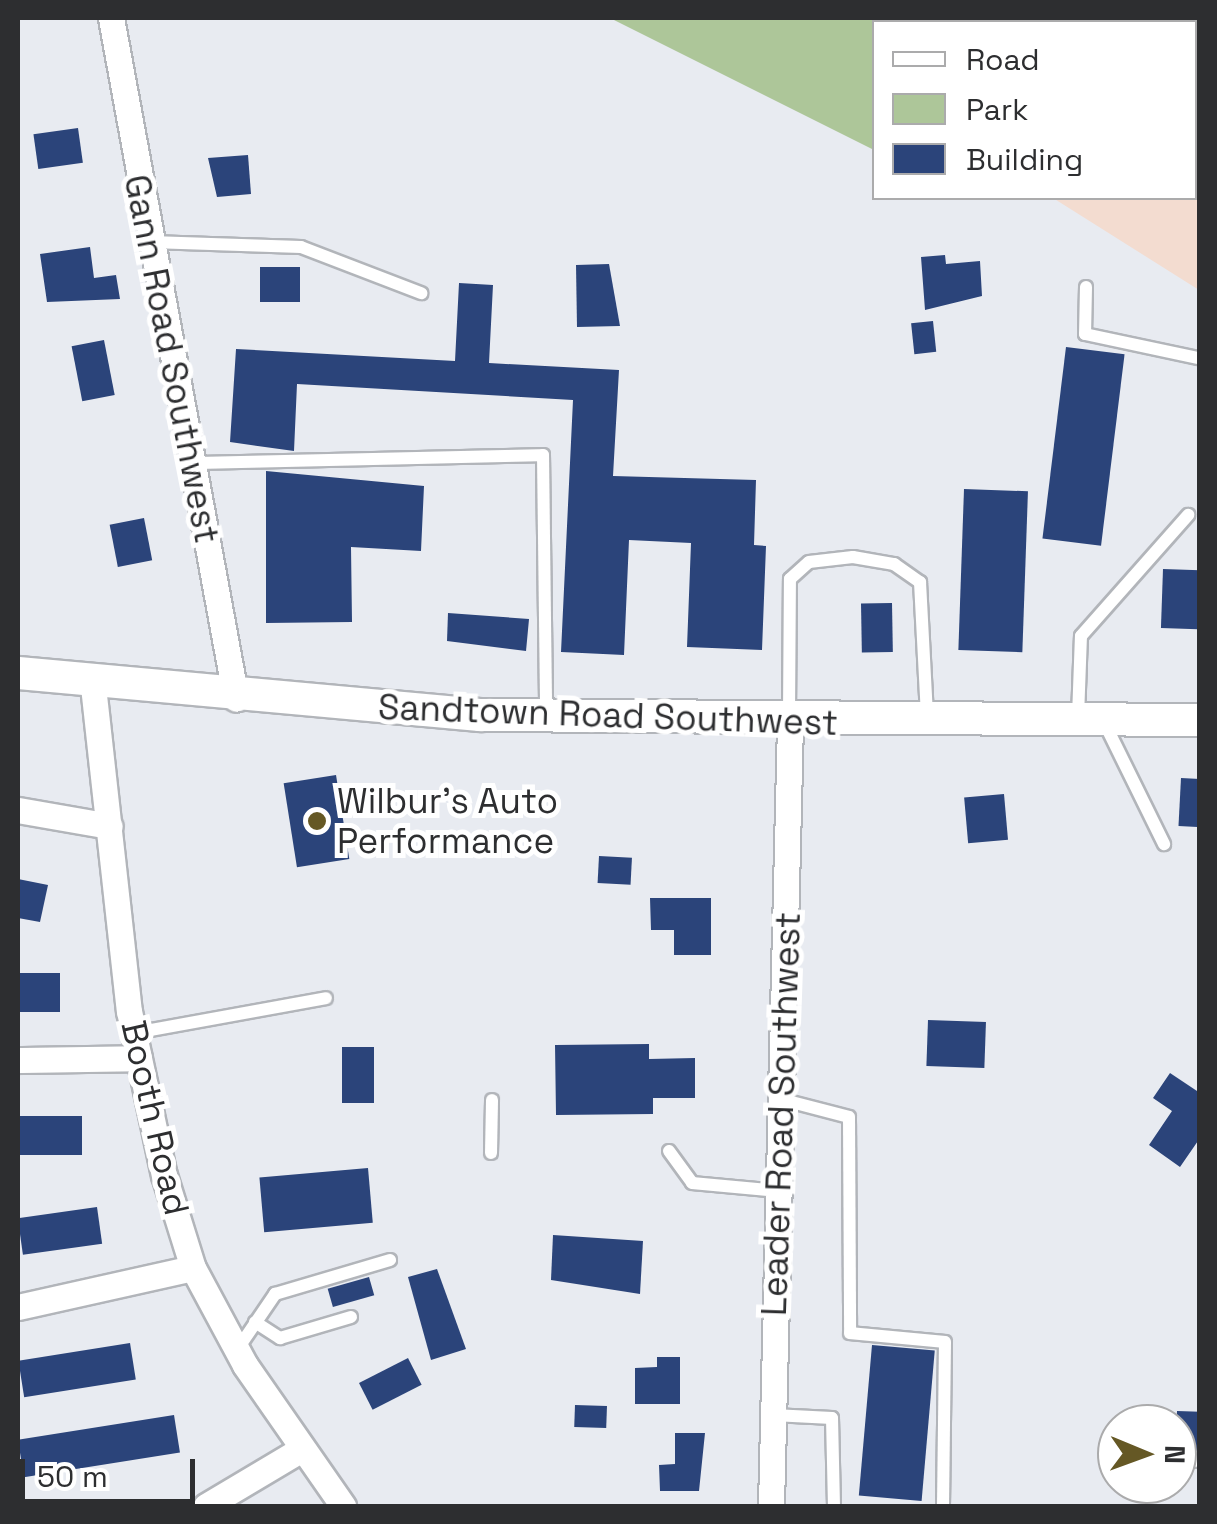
<!DOCTYPE html>
<style>
body{margin:0}
#map{position:relative;width:1217px;height:1524px;overflow:hidden;background:#e8ebf1;font-family:"Space Grotesk",sans-serif}
div>[style]{position:absolute}
[style*='--x']{left:calc(var(--x)*1px);top:calc(var(--y)*1px);width:calc(var(--w)*1px);rotate:calc(var(--a)*1deg)}
.education>*{inset:0;background:#f3dcd0}
.green>*{inset:0;background:#adc699}
.building>*{inset:0;background:#2b447a;transform-origin:0 0}
.roads{filter:drop-shadow(2px 0 #b2b5ba) drop-shadow(-2px 0 #b2b5ba) drop-shadow(0 2px #b2b5ba) drop-shadow(0 -2px #b2b5ba)}
.service>*{height:12px;margin:-6px;padding:0 6px;transform-origin:6px;border-radius:6px;background:#fff}
.minor>*{height:25px;margin:-12.5px;padding:0 12.5px;transform-origin:12.5px;border-radius:12.5px;background:#fff}
.tertiary>*{height:32px;margin:-16px;padding:0 16px;transform-origin:16px;border-radius:16px;background:#fff}
.dots>*{width:28px;height:28px;translate:-50% -50%;box-sizing:border-box;border:5px solid #fff;border-radius:50%}
span{translate:-50% -50%;white-space:nowrap;text-align:center;line-height:1.15;-webkit-text-stroke:10px #fff;paint-order:stroke}
.street-label{font-size:35px;color:#2d2e30}
.poi-label{font-size:35px;color:#2d2e30}
.left{translate:0 -50%;text-align:left}
.frame{position:absolute;inset:0;border:20px solid #2d2e30;pointer-events:none}
.legend{position:absolute;left:872px;top:20px;width:325px;height:180px;box-sizing:border-box;background:#fff;border:2px solid #ababac;margin:0;padding:12px 18px;list-style:none;font-size:30px;color:#2d2e30}
.legend li{display:flex;align-items:center;gap:20px;height:50px}
.legend b{width:50px;border:2px solid #ababac}
.north{position:absolute;left:1097px;top:1404px;width:100px;height:100px;box-sizing:border-box;background:#fff;border:2px solid #ababac;border-radius:50%;rotate:91deg;font-size:28px;font-weight:700;line-height:40px;text-align:center;color:#2d2e30}
.north::after{content:'';display:block;margin:auto;width:35px;height:45px;background:#655825;clip-path:polygon(50% 0,100% 100%,50% 72%,0 100%)}
.scale{position:absolute;left:20px;top:1459px;width:175px;height:45px;box-sizing:border-box;border:5px solid #2d2e30;border-top:0;padding-left:12px;font-size:30px;line-height:35px;white-space:nowrap;color:#2d2e30;-webkit-text-stroke:8px #fff;paint-order:stroke}
</style>
<div id="map">
<div class="education">
<i style="clip-path:polygon(1195px 91px,1200px 91px,1199px 290px,1053px 198px,1194px 198px)"></i>
</div>
<div class="green">
<i style="clip-path:polygon(610px 18px,1036px 18px,874px 22px,874px 150px)"></i>
</div>
<div class="building">
<i style="left:78px;top:128px;width:35px;height:45px;rotate:82deg"></i>
<i style="clip-path:polygon(248px 155px,251px 194px,217px 197px,208px 158px)"></i>
<i style="clip-path:polygon(90px 247px,94px 278px,116px 275px,120px 299px,47px 302px,40px 254px)"></i>
<i style="clip-path:polygon(945px 255px,946px 264px,980px 261px,982px 296px,925px 310px,921px 257px)"></i>
<i style="clip-path:polygon(609px 264px,620px 326px,577px 327px,576px 265px)"></i>
<i style="left:260px;top:267px;width:40px;height:35px"></i>
<i style="clip-path:polygon(459px 283px,493px 285px,489px 363px,619px 370px,613px 476px,756px 480px,754px 545px,766px 546px,762px 650px,687px 647px,691px 543px,629px 540px,624px 655px,561px 652px,573px 400px,297px 384px,294px 451px,230px 442px,236px 349px,455px 361px)"></i>
<i style="left:933px;top:321px;width:31px;height:22px;rotate:84deg"></i>
<i style="left:104px;top:340px;width:56px;height:33px;rotate:79deg"></i>
<i style="left:1066px;top:347px;width:59px;height:193px;rotate:7deg"></i>
<i style="clip-path:polygon(266px 471px,424px 486px,421px 551px,351px 547px,352px 622px,266px 623px)"></i>
<i style="left:964px;top:489px;width:64px;height:161px;rotate:2deg"></i>
<i style="left:144px;top:518px;width:43px;height:35px;rotate:79deg"></i>
<i style="left:1163px;top:569px;width:37px;height:59px;rotate:2deg"></i>
<i style="left:892px;top:603px;width:49px;height:31px;rotate:89deg"></i>
<i style="clip-path:polygon(448px 613px,529px 619px,526px 651px,447px 641px)"></i>
<i style="left:336px;top:775px;width:85px;height:53px;rotate:81deg"></i>
<i style="left:1181px;top:778px;width:19px;height:48px;rotate:3deg"></i>
<i style="left:1004px;top:794px;width:46px;height:40px;rotate:85deg"></i>
<i style="left:599px;top:856px;width:33px;height:27px;rotate:3deg"></i>
<i style="clip-path:polygon(18px 879px,48px 885px,40px 922px,18px 918px)"></i>
<i style="clip-path:polygon(650px 898px,711px 898px,711px 955px,674px 955px,674px 930px,651px 930px)"></i>
<i style="left:60px;top:973px;width:39px;height:42px;rotate:90deg"></i>
<i style="left:928px;top:1020px;width:58px;height:46px;rotate:2deg"></i>
<i style="clip-path:polygon(649px 1044px,649px 1059px,695px 1058px,695px 1098px,653px 1098px,653px 1114px,556px 1115px,555px 1045px)"></i>
<i style="left:342px;top:1047px;width:32px;height:56px"></i>
<i style="clip-path:polygon(1170px 1073px,1200px 1093px,1200px 1138px,1180px 1167px,1149px 1145px,1172px 1111px,1153px 1098px)"></i>
<i style="left:18px;top:1116px;width:64px;height:39px"></i>
<i style="left:368px;top:1168px;width:55px;height:109px;rotate:85deg"></i>
<i style="left:97px;top:1207px;width:37px;height:80px;rotate:82deg"></i>
<i style="clip-path:polygon(553px 1235px,643px 1241px,640px 1294px,551px 1280px)"></i>
<i style="clip-path:polygon(437px 1269px,466px 1349px,431px 1360px,408px 1277px)"></i>
<i style="left:369px;top:1277px;width:19px;height:43px;rotate:74deg"></i>
<i style="left:130px;top:1343px;width:37px;height:113px;rotate:81deg"></i>
<i style="left:872px;top:1345px;width:63px;height:151px;rotate:5deg"></i>
<i style="clip-path:polygon(657px 1357px,680px 1357px,680px 1404px,635px 1404px,635px 1368px,657px 1367px)"></i>
<i style="left:408px;top:1358px;width:30px;height:55px;rotate:63deg"></i>
<i style="left:575px;top:1405px;width:32px;height:22px;rotate:2deg"></i>
<i style="left:1177px;top:1411px;width:23px;height:39px;rotate:2deg"></i>
<i style="left:174px;top:1415px;width:38px;height:158px;rotate:81deg"></i>
<i style="clip-path:polygon(675px 1433px,705px 1433px,699px 1491px,660px 1491px,659px 1465px,675px 1464px)"></i>
</div>
<div class="roads">
<div class="service">
<i style="--x:151;--y:242;--w:150;--a:1.9"></i>
<i style="--x:301;--y:247;--w:129;--a:21"></i>
<i style="--x:1086;--y:287;--w:47;--a:91.2"></i>
<i style="--x:1085;--y:334;--w:116;--a:12"></i>
<i style="--x:192;--y:463;--w:351;--a:-1.3"></i>
<i style="--x:543;--y:455;--w:260;--a:89.3"></i>
<i style="--x:789;--y:714;--w:135;--a:-89.6"></i>
<i style="--x:790;--y:579;--w:25;--a:-42"></i>
<i style="--x:809;--y:562;--w:44;--a:-6.5"></i>
<i style="--x:853;--y:557;--w:42;--a:9.7"></i>
<i style="--x:894;--y:564;--w:32;--a:35"></i>
<i style="--x:920;--y:582;--w:134;--a:87"></i>
<i style="--x:1078;--y:717;--w:81;--a:-87.9"></i>
<i style="--x:1081;--y:636;--w:162;--a:-48.5"></i>
<i style="--x:1105;--y:724;--w:134;--a:63.8"></i>
<i style="--x:134;--y:1033;--w:195;--a:-10.3"></i>
<i style="--x:780;--y:1099;--w:71;--a:14.6"></i>
<i style="--x:849;--y:1117;--w:216;--a:89.7"></i>
<i style="--x:850;--y:1333;--w:95;--a:5.4"></i>
<i style="--x:945;--y:1342;--w:164;--a:90.7"></i>
<i style="--x:669;--y:1151;--w:39;--a:54"></i>
<i style="--x:692;--y:1183;--w:87;--a:5.3"></i>
<i style="--x:491;--y:1153;--w:53;--a:-88.9"></i>
<i style="--x:255;--y:1322;--w:30;--a:33"></i>
<i style="--x:280;--y:1338;--w:74;--a:-16.5"></i>
<i style="--x:237;--y:1350;--w:68;--a:-55.8"></i>
<i style="--x:275;--y:1294;--w:120;--a:-16.5"></i>
<i style="--x:773;--y:1415;--w:59;--a:2.9"></i>
<i style="--x:832;--y:1418;--w:88;--a:88.7"></i>
<i style="--x:1177;--y:1460;--w:23;--a:2"></i>
</div>
<div class="minor">
<i style="--x:111;--y:18;--w:692;--a:79.6"></i>
<i style="--x:93;--y:686;--w:327;--a:83.7"></i>
<i style="--x:129;--y:1011;--w:168;--a:78"></i>
<i style="--x:164;--y:1175;--w:97;--a:72.7"></i>
<i style="--x:193;--y:1268;--w:110;--a:61.8"></i>
<i style="--x:245;--y:1365;--w:172;--a:55.2"></i>
<i style="--x:18;--y:810;--w:93;--a:9.9"></i>
<i style="--x:18;--y:1060;--w:121;--a:-0.9"></i>
<i style="--x:18;--y:1307;--w:179;--a:-12.6"></i>
<i style="--x:206;--y:1506;--w:109;--a:-30.8"></i>
<i style="--x:771;--y:1506;--w:785;--a:-88.61"></i>
</div>
<div class="tertiary">
<i style="--x:18;--y:673;--w:464;--a:5.2"></i>
<i style="--x:480;--y:715;--w:720;--a:0.4"></i>
</div>
</div>
<div class="dots">
<i style="left:317px;top:821px;background:#655825"></i>
</div>
<div class="street-label">
<span style="left:172px;top:359px;rotate:79deg">Gann Road Southwest</span>
<span style="left:608px;top:715px;rotate:2deg">Sandtown Road Southwest</span>
<span style="left:781px;top:1114px;rotate:-88deg">Leader Road Southwest</span>
<span style="left:155px;top:1118px;rotate:77deg">Booth Road</span>
</div>
<div class="poi-label">
<span class="left" style="left:337px;top:821px">Wilbur's Auto<br>Performance</span>
</div>
<div class="frame"></div>
<ul class="legend">
<li><b style="height:12px;background:#fff"></b>Road</li>
<li><b style="height:28px;background:#adc699"></b>Park</li>
<li><b style="height:28px;background:#2b447a"></b>Building</li>
</ul>
<div class="north">N</div>
<div class="scale">50 m</div>
</div>
